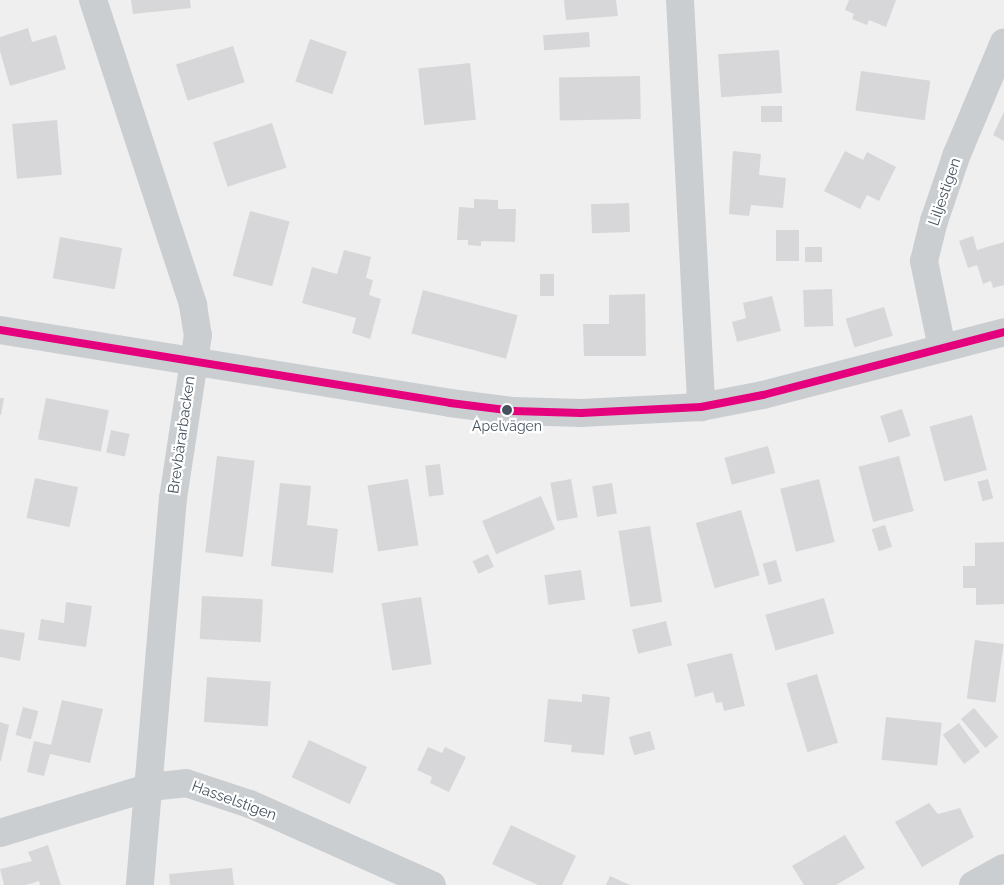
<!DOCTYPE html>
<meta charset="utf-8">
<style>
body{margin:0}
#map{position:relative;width:1004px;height:885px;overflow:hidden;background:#f0efef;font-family:Raleway,sans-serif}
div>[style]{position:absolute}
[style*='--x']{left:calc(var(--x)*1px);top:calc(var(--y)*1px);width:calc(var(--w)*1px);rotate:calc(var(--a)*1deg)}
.building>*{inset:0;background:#d7d7d9;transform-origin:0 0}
.minor>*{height:28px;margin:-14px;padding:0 14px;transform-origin:14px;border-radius:14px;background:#cbced1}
.bus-1>*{height:8px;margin:-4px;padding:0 4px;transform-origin:4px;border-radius:4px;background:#e5007d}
.dots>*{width:14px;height:14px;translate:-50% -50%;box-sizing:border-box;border:2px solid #fff;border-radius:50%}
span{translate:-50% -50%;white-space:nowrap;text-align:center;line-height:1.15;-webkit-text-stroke:4.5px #fff;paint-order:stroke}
.bus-label{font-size:14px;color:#45525e}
.street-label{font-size:15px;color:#45525e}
</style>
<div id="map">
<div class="building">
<i style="clip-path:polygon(131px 0,190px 0,191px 8px,133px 14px)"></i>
<i style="clip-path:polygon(564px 0,616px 0,618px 16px,566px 20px)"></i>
<i style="clip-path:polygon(849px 0,896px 0,886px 27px,869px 20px,867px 25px,852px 19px,854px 14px,845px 10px)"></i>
<i style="clip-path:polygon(28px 28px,32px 42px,56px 35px,66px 69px,10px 86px,0 51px,0 37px)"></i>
<i style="left:589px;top:32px;width:15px;height:46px;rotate:86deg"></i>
<i style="left:310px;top:39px;width:39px;height:45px;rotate:19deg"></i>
<i style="left:233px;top:46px;width:38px;height:60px;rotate:72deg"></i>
<i style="left:779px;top:50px;width:43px;height:61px;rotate:86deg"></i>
<i style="left:470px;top:63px;width:57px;height:52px;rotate:84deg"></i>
<i style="left:861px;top:71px;width:70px;height:40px;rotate:8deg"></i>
<i style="left:640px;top:76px;width:43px;height:81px;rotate:89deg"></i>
<i style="left:761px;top:106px;width:21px;height:16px"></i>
<i style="clip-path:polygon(1004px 112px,1004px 141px,993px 135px)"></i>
<i style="left:57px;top:120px;width:55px;height:45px;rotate:85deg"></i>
<i style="left:272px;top:123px;width:47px;height:62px;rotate:72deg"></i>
<i style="clip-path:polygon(733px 151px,761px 154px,759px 175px,786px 178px,783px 208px,751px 205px,749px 216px,729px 214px)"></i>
<i style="clip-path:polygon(845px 151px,863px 160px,867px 152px,896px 167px,879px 201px,867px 195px,860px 209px,824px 191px)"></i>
<i style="clip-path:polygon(474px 199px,498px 200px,498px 209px,516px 209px,515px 242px,481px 241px,481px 246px,468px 245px,468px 240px,457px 240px,459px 207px,474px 208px)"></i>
<i style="left:629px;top:203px;width:29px;height:38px;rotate:88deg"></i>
<i style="left:250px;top:211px;width:41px;height:67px;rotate:15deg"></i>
<i style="left:776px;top:230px;width:23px;height:31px"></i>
<i style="clip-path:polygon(973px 236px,977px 250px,1004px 242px,1004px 285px,993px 288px,991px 281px,983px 284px,977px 265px,968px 268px,959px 241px)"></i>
<i style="left:60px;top:237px;width:63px;height:42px;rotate:10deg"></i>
<i style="left:805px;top:247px;width:17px;height:15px"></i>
<i style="clip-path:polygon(344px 250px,371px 257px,366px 278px,373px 280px,369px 295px,381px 299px,370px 339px,352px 333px,356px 318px,302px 303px,312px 267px,337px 274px)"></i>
<i style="left:540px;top:274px;width:14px;height:22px"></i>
<i style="left:832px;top:289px;width:37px;height:29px;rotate:88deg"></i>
<i style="left:423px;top:290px;width:98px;height:45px;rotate:15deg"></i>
<i style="clip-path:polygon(645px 294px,646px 356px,584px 356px,583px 324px,609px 324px,609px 295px)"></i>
<i style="clip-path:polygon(772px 296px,781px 331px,737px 342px,732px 322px,746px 318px,743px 303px)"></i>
<i style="left:884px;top:307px;width:30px;height:40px;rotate:73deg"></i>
<i style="clip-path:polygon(0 398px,4px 398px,1px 415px,0 415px)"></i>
<i style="left:46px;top:398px;width:64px;height:42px;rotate:11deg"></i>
<i style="left:902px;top:409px;width:28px;height:23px;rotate:72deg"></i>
<i style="left:972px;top:415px;width:57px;height:44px;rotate:75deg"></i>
<i style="left:111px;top:430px;width:19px;height:23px;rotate:12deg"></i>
<i style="left:768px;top:446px;width:28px;height:45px;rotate:75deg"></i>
<i style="left:217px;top:456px;width:38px;height:97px;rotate:7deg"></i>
<i style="left:899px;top:456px;width:57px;height:42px;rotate:75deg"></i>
<i style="left:440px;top:464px;width:31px;height:15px;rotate:83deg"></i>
<i style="left:35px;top:478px;width:44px;height:41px;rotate:12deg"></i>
<i style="left:408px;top:479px;width:67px;height:41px;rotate:81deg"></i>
<i style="left:571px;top:479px;width:39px;height:21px;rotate:80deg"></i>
<i style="left:819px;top:479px;width:65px;height:40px;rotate:76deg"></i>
<i style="left:988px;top:479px;width:20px;height:11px;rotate:75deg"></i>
<i style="clip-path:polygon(280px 483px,311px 486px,307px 525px,338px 529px,333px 573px,271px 566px)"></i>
<i style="left:612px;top:483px;width:31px;height:20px;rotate:81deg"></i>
<i style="left:541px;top:496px;width:36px;height:64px;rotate:67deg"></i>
<i style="left:741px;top:510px;width:68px;height:47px;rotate:74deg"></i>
<i style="left:885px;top:525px;width:23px;height:14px;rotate:72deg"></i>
<i style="left:650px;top:526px;width:77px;height:32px;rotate:81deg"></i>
<i style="clip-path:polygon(1004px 542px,1004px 604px,976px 605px,976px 588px,963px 588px,963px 566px,975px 566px,975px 543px)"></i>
<i style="left:488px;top:554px;width:14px;height:17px;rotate:65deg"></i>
<i style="left:776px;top:560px;width:22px;height:14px;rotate:74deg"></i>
<i style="left:581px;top:570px;width:30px;height:37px;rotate:82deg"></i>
<i style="left:202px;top:596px;width:61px;height:43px;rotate:3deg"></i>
<i style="left:421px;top:597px;width:68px;height:40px;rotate:81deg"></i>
<i style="left:824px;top:598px;width:37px;height:61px;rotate:74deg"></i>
<i style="clip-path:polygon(66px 602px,92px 606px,86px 647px,38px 640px,41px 619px,64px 623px)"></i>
<i style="left:666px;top:621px;width:25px;height:35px;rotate:76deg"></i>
<i style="clip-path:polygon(0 629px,25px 633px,20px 661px,0 657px)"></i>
<i style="left:975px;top:640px;width:29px;height:59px;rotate:8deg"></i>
<i style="clip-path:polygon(732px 653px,745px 706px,724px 711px,722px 702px,716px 703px,713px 692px,695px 697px,687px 664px)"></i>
<i style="left:817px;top:674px;width:72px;height:32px;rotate:73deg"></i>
<i style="left:207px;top:677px;width:64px;height:45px;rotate:4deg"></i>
<i style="clip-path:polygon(582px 694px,610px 697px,604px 755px,571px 752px,572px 745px,544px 742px,548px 699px,582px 702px)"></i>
<i style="clip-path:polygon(62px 700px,103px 709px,90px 763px,50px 754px,44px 776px,27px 772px,34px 741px,51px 745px)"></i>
<i style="left:23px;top:707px;width:16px;height:29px;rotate:15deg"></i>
<i style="left:974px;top:708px;width:38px;height:17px;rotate:50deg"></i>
<i style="left:886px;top:717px;width:56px;height:43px;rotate:6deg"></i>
<i style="clip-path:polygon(0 722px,9px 725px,1px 761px,0 761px)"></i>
<i style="left:959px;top:723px;width:36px;height:20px;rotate:54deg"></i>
<i style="left:650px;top:731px;width:19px;height:22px;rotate:74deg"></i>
<i style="left:309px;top:740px;width:64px;height:41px;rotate:25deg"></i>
<i style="clip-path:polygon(428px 747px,442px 753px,445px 747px,466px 757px,449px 792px,430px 783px,432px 777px,417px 770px)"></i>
<i style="clip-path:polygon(929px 803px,938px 814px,960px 808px,974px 837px,922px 867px,895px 822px)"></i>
<i style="clip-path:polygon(511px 825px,576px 856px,562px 885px,538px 885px,492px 864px)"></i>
<i style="clip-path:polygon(845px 835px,865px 868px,836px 885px,804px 885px,792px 866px)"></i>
<i style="clip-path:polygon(48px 845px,61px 885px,40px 885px,39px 881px,26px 885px,4px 885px,0 869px,32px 861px,28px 852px)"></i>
<i style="clip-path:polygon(232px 868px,234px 885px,170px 885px,169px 874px)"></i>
<i style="clip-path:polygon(610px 876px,630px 885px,606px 885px)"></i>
</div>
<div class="minor">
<i style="--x:93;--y:0;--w:321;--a:71.8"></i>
<i style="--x:193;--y:305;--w:30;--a:81"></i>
<i style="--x:198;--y:335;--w:165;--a:98.7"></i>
<i style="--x:173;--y:498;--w:388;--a:94.9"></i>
<i style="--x:680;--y:0;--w:408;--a:87"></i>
<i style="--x:0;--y:330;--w:456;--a:9.2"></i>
<i style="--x:450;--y:403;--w:64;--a:7.2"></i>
<i style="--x:513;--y:411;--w:68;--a:1.7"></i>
<i style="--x:581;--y:413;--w:120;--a:-2.9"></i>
<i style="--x:701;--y:407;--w:63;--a:-11"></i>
<i style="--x:763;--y:395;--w:249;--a:-14.6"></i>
<i style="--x:942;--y:348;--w:89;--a:-101.7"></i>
<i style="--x:924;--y:261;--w:41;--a:-76"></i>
<i style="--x:934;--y:221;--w:71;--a:-71.1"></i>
<i style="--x:957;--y:154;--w:121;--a:-67.2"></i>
<i style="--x:0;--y:833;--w:157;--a:-17"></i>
<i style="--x:150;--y:787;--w:36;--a:-6"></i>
<i style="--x:186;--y:783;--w:67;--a:18.2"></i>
<i style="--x:250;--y:804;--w:199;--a:24"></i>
<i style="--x:973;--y:885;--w:35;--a:-29"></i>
</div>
<div class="bus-1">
<i style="--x:0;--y:330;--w:456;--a:9.2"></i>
<i style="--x:450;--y:403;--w:64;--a:7.2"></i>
<i style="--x:513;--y:411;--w:68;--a:1.7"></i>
<i style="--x:581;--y:413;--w:120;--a:-2.9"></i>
<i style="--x:701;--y:407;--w:63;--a:-11"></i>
<i style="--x:763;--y:395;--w:249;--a:-14.6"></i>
</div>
<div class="dots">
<i style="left:507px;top:410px;background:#45525e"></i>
</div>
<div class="bus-label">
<span style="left:507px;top:426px">Apelvägen</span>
</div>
<div class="street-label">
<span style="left:945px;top:192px;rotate:-71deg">Liljestigen</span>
<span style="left:182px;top:435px;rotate:-82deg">Brevbärarbacken</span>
<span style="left:234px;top:801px;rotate:20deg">Hasselstigen</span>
</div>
</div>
